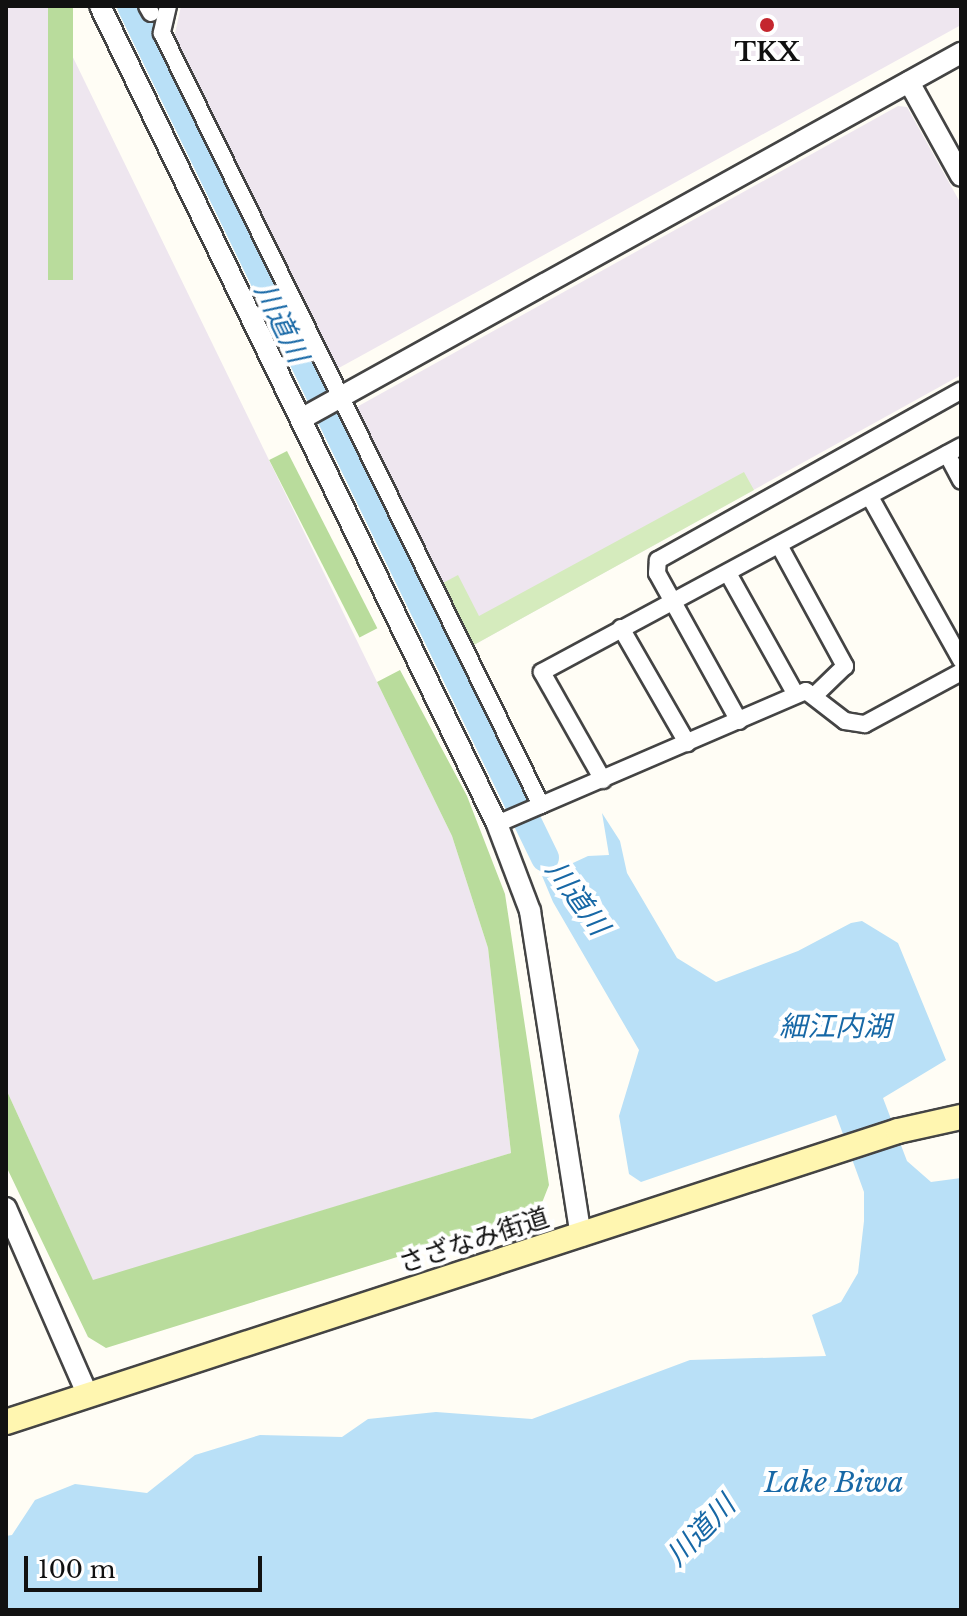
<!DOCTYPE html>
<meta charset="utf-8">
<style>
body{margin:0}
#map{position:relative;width:967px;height:1616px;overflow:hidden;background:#fffdf5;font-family:"Libre Baskerville","Noto Sans JP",serif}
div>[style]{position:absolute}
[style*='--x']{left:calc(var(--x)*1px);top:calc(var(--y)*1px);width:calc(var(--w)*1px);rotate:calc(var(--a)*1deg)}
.industrial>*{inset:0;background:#eee6ef}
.green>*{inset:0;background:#d5ebbd}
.forest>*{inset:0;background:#b9dc9c;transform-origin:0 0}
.water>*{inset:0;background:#b9e0f7}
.stream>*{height:5px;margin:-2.5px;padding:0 2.5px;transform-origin:2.5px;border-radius:2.5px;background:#b9e0f7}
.river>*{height:28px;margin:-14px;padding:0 14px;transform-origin:14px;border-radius:14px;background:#b9e0f7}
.roads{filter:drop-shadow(2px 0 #444) drop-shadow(-2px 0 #444) drop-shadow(0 2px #444) drop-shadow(0 -2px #444)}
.minor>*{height:16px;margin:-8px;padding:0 8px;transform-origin:8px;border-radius:8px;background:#fff}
.tertiary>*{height:20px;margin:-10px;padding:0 10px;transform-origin:10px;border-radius:10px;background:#fff}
.secondary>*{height:24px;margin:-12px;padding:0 12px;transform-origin:12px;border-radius:12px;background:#fff6b0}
.dots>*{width:22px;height:22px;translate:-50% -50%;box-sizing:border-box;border:4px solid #fff;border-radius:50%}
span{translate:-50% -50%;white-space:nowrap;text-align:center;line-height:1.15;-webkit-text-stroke:8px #fff;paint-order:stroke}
.poi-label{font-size:26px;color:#111;font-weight:700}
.street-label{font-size:26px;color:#111}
.water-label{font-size:28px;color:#1768a6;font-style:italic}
.frame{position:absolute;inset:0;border:8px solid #111;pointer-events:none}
.scale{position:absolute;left:24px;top:1556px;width:238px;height:36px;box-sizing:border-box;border:4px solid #111;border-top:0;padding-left:10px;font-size:24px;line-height:28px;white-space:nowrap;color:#111;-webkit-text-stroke:6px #fff;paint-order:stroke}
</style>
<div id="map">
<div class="industrial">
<i style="clip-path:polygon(6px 6px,48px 6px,452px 836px,488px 948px,511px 1153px,93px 1281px,6px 1089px)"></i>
<i style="clip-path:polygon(181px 6px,961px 6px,961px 25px,337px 369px,174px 38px)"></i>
<i style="clip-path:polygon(898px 106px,907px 107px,961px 204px,961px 375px,472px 646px,355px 408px)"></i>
</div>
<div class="green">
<i style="clip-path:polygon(744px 472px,754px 490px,472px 646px,441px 584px,458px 575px,479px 616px)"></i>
</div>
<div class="forest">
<i style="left:48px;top:6px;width:25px;height:274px"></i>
<i style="left:287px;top:451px;width:199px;height:20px;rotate:63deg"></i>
<i style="clip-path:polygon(400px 670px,467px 796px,505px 894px,549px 1185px,538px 1213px,106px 1348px,88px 1337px,6px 1166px,6px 1089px,93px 1280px,511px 1153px,488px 948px,452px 836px,377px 682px)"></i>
</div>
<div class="water">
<i style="clip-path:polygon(602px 813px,620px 841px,627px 873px,677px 958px,716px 982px,798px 951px,851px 923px,862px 921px,898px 943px,946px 1060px,883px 1098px,907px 1161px,931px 1182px,961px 1178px,961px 1610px,6px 1610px,6px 1536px,12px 1535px,35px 1500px,75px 1484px,147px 1493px,195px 1455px,260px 1435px,342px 1437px,368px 1419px,436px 1412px,532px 1419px,690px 1360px,826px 1356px,812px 1315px,841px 1302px,858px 1273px,864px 1221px,864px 1192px,836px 1115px,641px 1182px,629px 1174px,619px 1116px,639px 1050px,553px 902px,522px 828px,532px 821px,560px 869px,588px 856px,609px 855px)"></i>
</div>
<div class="stream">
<i style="--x:147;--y:39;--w:25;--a:-76"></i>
</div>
<div class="river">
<i style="--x:131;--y:6;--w:947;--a:64.08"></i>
</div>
<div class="roads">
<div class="minor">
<i style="--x:147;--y:6;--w:8;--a:60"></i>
<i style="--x:168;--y:6;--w:28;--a:103"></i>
<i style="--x:162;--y:33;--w:860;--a:63.85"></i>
<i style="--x:947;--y:454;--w:30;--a:62"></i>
<i style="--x:870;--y:497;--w:187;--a:60.8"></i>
<i style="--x:780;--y:547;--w:136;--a:61.4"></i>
<i style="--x:845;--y:666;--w:42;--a:136"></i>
<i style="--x:729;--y:575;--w:137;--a:60.8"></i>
<i style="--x:621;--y:628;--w:133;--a:60.1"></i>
<i style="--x:739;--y:721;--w:169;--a:-119"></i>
<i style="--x:657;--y:573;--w:13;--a:-86"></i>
<i style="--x:658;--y:560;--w:347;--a:-29.2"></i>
<i style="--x:603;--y:780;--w:124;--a:-119.5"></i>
<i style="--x:542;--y:672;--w:476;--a:-28.3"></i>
<i style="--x:497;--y:824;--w:336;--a:-23.3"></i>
<i style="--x:806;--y:691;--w:49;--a:37.6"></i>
<i style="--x:845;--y:721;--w:20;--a:9"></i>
<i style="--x:865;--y:724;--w:109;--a:-28.4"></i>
</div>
<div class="tertiary">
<i style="--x:100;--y:6;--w:909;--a:64.11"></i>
<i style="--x:497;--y:824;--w:93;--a:69.2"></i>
<i style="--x:530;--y:911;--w:329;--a:81.1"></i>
<i style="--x:909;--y:82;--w:107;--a:61"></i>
<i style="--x:301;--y:419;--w:755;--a:-29.01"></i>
<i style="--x:6;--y:1208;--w:205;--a:66.4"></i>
</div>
<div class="secondary">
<i style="--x:6;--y:1422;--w:938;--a:-18.07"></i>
<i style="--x:898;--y:1131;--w:65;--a:-12.5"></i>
</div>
</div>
<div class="dots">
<i style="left:767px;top:25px;background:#c4262e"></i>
</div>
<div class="poi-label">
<span style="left:767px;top:53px">TKX</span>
</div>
<div class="street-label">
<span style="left:474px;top:1241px;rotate:-18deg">さざなみ街道</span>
</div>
<div class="water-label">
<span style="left:281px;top:323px;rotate:64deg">川道川</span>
<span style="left:577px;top:898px;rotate:54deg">川道川</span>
<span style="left:835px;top:1027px">細江内湖</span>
<span style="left:834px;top:1483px">Lake Biwa</span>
<span style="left:701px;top:1531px;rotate:-46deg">川道川</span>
</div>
<div class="frame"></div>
<div class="scale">100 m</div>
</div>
